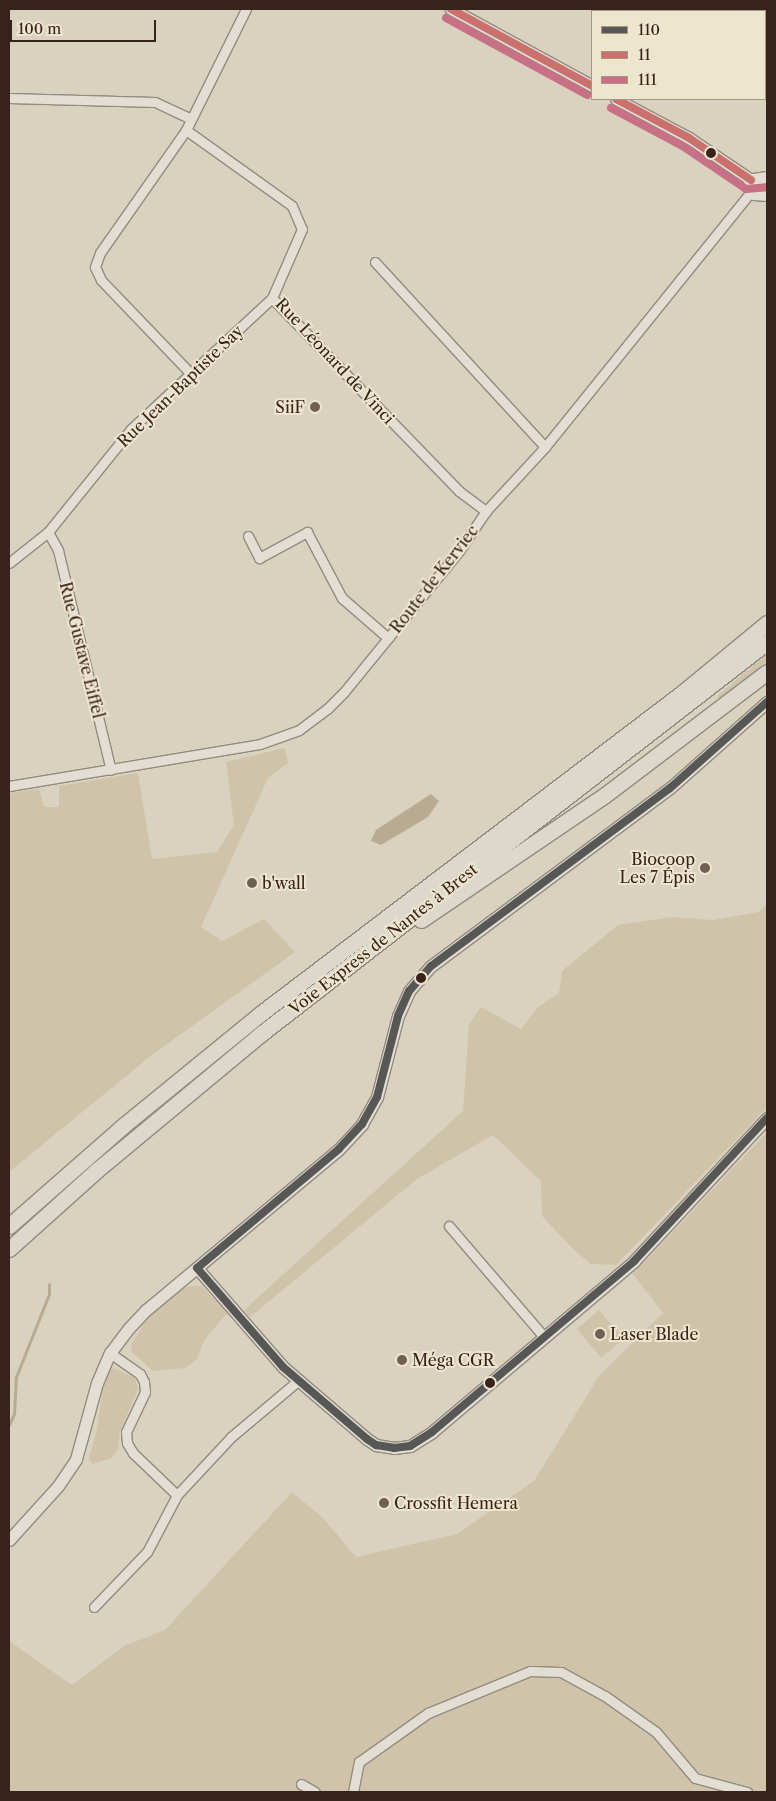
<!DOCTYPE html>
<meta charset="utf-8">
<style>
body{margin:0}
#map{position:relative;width:776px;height:1801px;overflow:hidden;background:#d9d2be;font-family:"Libre Caslon Text",serif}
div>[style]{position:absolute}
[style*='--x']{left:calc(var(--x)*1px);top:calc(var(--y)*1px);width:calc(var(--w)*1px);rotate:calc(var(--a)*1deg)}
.green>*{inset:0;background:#cfc4a9;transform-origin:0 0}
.water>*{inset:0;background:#b8ab92}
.stream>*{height:3px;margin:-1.5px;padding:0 1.5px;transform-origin:1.5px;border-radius:1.5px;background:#b8ab92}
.roads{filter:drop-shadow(1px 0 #928b7f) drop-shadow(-1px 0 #928b7f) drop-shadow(0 1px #928b7f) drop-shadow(0 -1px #928b7f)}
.minor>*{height:9px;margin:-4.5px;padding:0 4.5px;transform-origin:4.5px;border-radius:4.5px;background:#e2ded4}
.tertiary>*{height:11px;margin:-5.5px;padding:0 5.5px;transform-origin:5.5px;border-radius:5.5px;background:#e2ded4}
.trunk>*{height:15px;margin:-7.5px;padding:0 7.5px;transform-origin:7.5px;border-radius:7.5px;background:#dcd8cc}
.bus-1>*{height:8px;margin:-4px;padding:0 4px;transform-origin:4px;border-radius:4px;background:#575756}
.bus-2>*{height:8px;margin:-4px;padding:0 4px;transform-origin:4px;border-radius:4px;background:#ca716d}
.bus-3>*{height:8px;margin:-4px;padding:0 4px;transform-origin:4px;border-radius:4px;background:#c77086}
.dots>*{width:14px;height:14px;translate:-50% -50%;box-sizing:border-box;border:2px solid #eee5cd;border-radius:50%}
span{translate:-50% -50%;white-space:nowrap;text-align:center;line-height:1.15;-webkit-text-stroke:4px #eee5cd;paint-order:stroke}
.street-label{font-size:16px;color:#37231b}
.poi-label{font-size:16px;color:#37231b}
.right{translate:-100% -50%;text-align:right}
.left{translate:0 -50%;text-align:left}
.frame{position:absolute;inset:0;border:10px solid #37231b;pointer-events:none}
.legend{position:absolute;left:591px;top:10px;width:175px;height:90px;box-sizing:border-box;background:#eee5cd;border:1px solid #a59786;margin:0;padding:6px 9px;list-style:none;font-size:15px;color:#37231b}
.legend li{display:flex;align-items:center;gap:10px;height:25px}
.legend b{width:25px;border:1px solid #a59786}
.scale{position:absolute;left:10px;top:20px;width:146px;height:22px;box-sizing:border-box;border:2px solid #37231b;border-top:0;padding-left:6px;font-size:15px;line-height:18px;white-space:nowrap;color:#37231b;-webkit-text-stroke:4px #eee5cd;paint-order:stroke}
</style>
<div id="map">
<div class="green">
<i style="clip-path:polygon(767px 654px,767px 664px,722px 700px,717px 696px)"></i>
<i style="clip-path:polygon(285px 748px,288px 763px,268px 778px,201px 927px,222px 941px,264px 919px,295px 952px,152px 1055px,9px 1172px,9px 793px,39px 789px,44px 807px,59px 807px,59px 786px,138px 773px,152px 859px,217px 852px,234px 825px,226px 762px)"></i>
<i style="clip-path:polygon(767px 904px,767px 1107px,616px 1265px,591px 1264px,573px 1249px,542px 1216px,541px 1181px,493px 1135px,417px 1179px,250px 1317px,244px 1310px,463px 1111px,469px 1024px,481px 1007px,521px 1029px,538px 1007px,559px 993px,562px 971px,618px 925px,673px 917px,713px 920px,758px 912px)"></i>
<i style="clip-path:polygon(767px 1132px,767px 1792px,9px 1792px,9px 1641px,72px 1685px,124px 1646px,165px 1630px,292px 1492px,322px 1517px,356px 1557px,457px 1534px,534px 1481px,599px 1376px,663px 1313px,633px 1274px)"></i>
<i style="clip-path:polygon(193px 1286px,202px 1287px,228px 1312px,205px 1339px,197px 1359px,185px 1368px,153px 1371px,132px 1352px,131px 1345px,148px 1317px,178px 1289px)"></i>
<i style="left:599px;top:1310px;width:38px;height:29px;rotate:50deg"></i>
<i style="clip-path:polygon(114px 1368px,135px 1378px,138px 1389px,120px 1432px,118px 1449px,112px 1458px,92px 1464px,89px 1458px,97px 1430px,102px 1392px,108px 1372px)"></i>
</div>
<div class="water">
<i style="clip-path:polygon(431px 794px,439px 801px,428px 817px,381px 845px,371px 841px,376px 830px)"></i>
</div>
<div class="stream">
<i style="--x:9;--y:1425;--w:12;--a:-66"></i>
<i style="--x:14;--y:1414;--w:37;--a:-87"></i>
<i style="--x:16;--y:1377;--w:89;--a:-68.3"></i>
<i style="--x:49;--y:1294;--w:10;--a:-90"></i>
</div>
<div class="roads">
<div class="minor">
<i style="--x:246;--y:9;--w:135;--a:116.4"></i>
<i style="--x:186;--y:130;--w:130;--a:35.6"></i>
<i style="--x:292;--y:206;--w:25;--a:67"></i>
<i style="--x:302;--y:229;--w:75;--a:113.5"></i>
<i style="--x:272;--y:298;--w:269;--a:45.9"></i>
<i style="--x:459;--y:491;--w:34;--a:37"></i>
<i style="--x:9;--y:98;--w:146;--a:1.6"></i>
<i style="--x:155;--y:102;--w:38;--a:25"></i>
<i style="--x:186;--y:130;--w:150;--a:125"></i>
<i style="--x:100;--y:253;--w:15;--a:110"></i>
<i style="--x:95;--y:267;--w:14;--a:65"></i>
<i style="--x:101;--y:280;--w:130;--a:46.2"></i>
<i style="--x:375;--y:262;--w:251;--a:47.4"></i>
<i style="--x:48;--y:532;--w:21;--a:61"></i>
<i style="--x:58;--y:550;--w:226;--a:76.5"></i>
<i style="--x:248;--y:536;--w:25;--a:63"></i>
<i style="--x:259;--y:558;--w:55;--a:-28.4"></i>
<i style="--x:307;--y:532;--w:75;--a:62.1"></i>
<i style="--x:342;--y:598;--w:61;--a:41"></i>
<i style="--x:9;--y:563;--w:50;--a:-38.5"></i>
<i style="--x:48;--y:532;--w:132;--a:-51.1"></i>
<i style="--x:131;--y:429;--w:192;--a:-42.9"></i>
<i style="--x:9;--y:786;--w:254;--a:-9.5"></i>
<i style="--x:260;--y:744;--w:41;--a:-19.7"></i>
<i style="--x:299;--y:730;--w:35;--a:-37"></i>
<i style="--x:327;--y:709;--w:24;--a:-45"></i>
<i style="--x:344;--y:692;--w:182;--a:-50.8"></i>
<i style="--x:459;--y:551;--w:48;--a:-56"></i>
<i style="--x:486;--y:511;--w:87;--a:-47.3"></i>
<i style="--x:545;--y:447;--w:326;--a:-51.1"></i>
<i style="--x:449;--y:1226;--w:146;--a:49.4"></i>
<i style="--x:110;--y:1353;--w:37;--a:35"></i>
<i style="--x:140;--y:1374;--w:9;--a:63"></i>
<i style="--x:144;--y:1382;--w:10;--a:84"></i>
<i style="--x:145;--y:1392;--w:44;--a:115.4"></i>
<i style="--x:126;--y:1432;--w:11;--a:85"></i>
<i style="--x:127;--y:1443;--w:12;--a:59"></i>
<i style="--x:133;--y:1453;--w:61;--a:43.7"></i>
<i style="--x:94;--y:1607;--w:76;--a:-46.1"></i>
<i style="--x:147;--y:1552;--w:64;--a:-62.2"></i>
<i style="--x:177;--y:1495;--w:79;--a:-47"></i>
<i style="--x:231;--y:1437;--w:89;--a:-40"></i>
<i style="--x:301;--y:1784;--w:16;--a:30"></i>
<i style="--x:353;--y:1792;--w:31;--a:-79"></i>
<i style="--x:359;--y:1762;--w:85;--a:-35.4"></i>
<i style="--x:428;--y:1713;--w:110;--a:-22.4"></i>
<i style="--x:530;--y:1671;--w:31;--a:2"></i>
<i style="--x:561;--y:1672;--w:50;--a:28.6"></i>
<i style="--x:605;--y:1696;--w:62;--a:35.2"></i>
<i style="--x:656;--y:1732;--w:60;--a:49.7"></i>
<i style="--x:695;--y:1778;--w:54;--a:15.1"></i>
</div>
<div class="tertiary">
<i style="--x:451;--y:9;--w:161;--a:28.6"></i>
<i style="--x:616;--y:99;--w:83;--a:28.1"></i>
<i style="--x:689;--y:138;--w:75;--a:34.1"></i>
<i style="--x:767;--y:177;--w:14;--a:172"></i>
<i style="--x:753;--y:179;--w:9;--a:126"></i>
<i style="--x:748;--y:186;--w:9;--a:58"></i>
<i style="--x:753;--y:194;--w:14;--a:4"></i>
<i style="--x:197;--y:1268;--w:131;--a:49"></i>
<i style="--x:283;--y:1367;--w:111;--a:40.6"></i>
<i style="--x:367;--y:1439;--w:11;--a:34"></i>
<i style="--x:376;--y:1445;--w:18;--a:9"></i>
<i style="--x:394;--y:1448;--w:16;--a:-7"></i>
<i style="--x:410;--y:1446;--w:26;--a:-32"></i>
<i style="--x:432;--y:1432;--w:265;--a:-40.2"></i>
<i style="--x:634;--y:1261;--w:195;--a:-47.1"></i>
<i style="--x:9;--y:1540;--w:73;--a:-47.8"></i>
<i style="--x:58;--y:1486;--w:32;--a:-56"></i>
<i style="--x:76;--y:1459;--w:79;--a:-74.6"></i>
<i style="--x:97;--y:1383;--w:33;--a:-67"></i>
<i style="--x:110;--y:1353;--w:31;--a:-53"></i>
<i style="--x:129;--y:1328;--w:25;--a:-47"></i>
<i style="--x:146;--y:1310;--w:251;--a:-39.8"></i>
<i style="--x:339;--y:1149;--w:34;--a:-47"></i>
<i style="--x:362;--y:1124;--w:31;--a:-61"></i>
<i style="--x:377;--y:1097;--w:84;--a:-75.5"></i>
<i style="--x:398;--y:1016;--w:27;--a:-66"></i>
<i style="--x:409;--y:991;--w:33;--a:-49"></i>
<i style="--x:431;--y:966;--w:298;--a:-36.7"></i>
<i style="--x:670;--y:788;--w:130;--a:-41.6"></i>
</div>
<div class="trunk">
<i style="--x:421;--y:920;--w:222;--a:-34.2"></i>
<i style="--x:605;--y:795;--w:203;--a:-37.2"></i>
<i style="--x:9;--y:1226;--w:153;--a:-41.3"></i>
<i style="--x:124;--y:1125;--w:176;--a:-39.2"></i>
<i style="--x:260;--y:1014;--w:530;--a:-37.26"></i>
<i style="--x:682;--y:693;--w:110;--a:-39.5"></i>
<i style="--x:9;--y:1249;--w:118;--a:-41.9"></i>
<i style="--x:97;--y:1170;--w:214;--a:-39.7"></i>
<i style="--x:262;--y:1033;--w:639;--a:-37.75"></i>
</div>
</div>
<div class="bus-1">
<i style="--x:767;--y:702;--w:130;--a:138.4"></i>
<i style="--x:670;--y:788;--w:298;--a:143.3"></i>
<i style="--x:431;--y:966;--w:33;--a:131"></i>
<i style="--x:409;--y:991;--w:27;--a:114"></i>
<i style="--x:398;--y:1016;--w:84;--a:104.5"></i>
<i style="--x:377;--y:1097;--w:31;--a:119"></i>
<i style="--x:362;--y:1124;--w:34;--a:133"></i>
<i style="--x:339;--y:1149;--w:185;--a:140"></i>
<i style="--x:197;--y:1268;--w:131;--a:49"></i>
<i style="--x:283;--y:1367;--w:111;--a:40.6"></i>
<i style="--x:367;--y:1439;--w:11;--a:34"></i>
<i style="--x:376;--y:1445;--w:18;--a:9"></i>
<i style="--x:394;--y:1448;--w:16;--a:-7"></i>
<i style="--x:410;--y:1446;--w:26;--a:-32"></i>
<i style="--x:432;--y:1432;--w:265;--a:-40.2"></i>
<i style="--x:634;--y:1261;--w:195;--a:-47.1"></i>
</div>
<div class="bus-2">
<i style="--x:451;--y:9;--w:161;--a:28.6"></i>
<i style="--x:616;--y:99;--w:83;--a:28.1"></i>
<i style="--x:689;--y:138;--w:75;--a:34.1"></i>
</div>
<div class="bus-3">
<i style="--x:446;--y:18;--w:161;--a:28.6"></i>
<i style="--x:611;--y:108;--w:83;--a:28.1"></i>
<i style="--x:684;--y:147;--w:75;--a:34.1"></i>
<i style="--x:746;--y:189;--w:21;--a:-5"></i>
</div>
<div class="dots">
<i style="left:711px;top:153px;background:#37231b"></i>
<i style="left:315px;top:407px;background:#706054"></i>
<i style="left:705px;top:868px;background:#706054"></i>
<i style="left:252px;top:883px;background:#706054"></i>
<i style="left:421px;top:978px;background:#37231b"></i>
<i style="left:600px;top:1334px;background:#706054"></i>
<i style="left:402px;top:1360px;background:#706054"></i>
<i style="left:490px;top:1383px;background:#37231b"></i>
<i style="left:384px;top:1503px;background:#706054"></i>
</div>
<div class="street-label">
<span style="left:335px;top:361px;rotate:47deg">Rue Léonard de Vinci</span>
<span style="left:180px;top:386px;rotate:-44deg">Rue Jean-Baptiste Say</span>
<span style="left:434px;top:579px;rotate:-52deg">Route de Kerviec</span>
<span style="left:82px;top:650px;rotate:76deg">Rue Gustave Eiffel</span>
<span style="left:383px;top:939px;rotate:-38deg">Voie Express de Nantes à Brest</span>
</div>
<div class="poi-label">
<span class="right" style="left:305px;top:407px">SiiF</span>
<span class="right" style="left:695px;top:868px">Biocoop<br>Les 7 Épis</span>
<span class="left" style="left:262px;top:883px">b'wall</span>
<span class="left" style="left:610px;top:1334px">Laser Blade</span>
<span class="left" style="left:412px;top:1360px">Méga CGR</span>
<span class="left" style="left:394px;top:1503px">Crossfit Hemera</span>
</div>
<div class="frame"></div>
<ul class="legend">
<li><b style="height:6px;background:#575756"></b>110</li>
<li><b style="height:6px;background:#ca716d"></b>11</li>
<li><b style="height:6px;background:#c77086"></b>111</li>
</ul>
<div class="scale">100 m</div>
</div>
